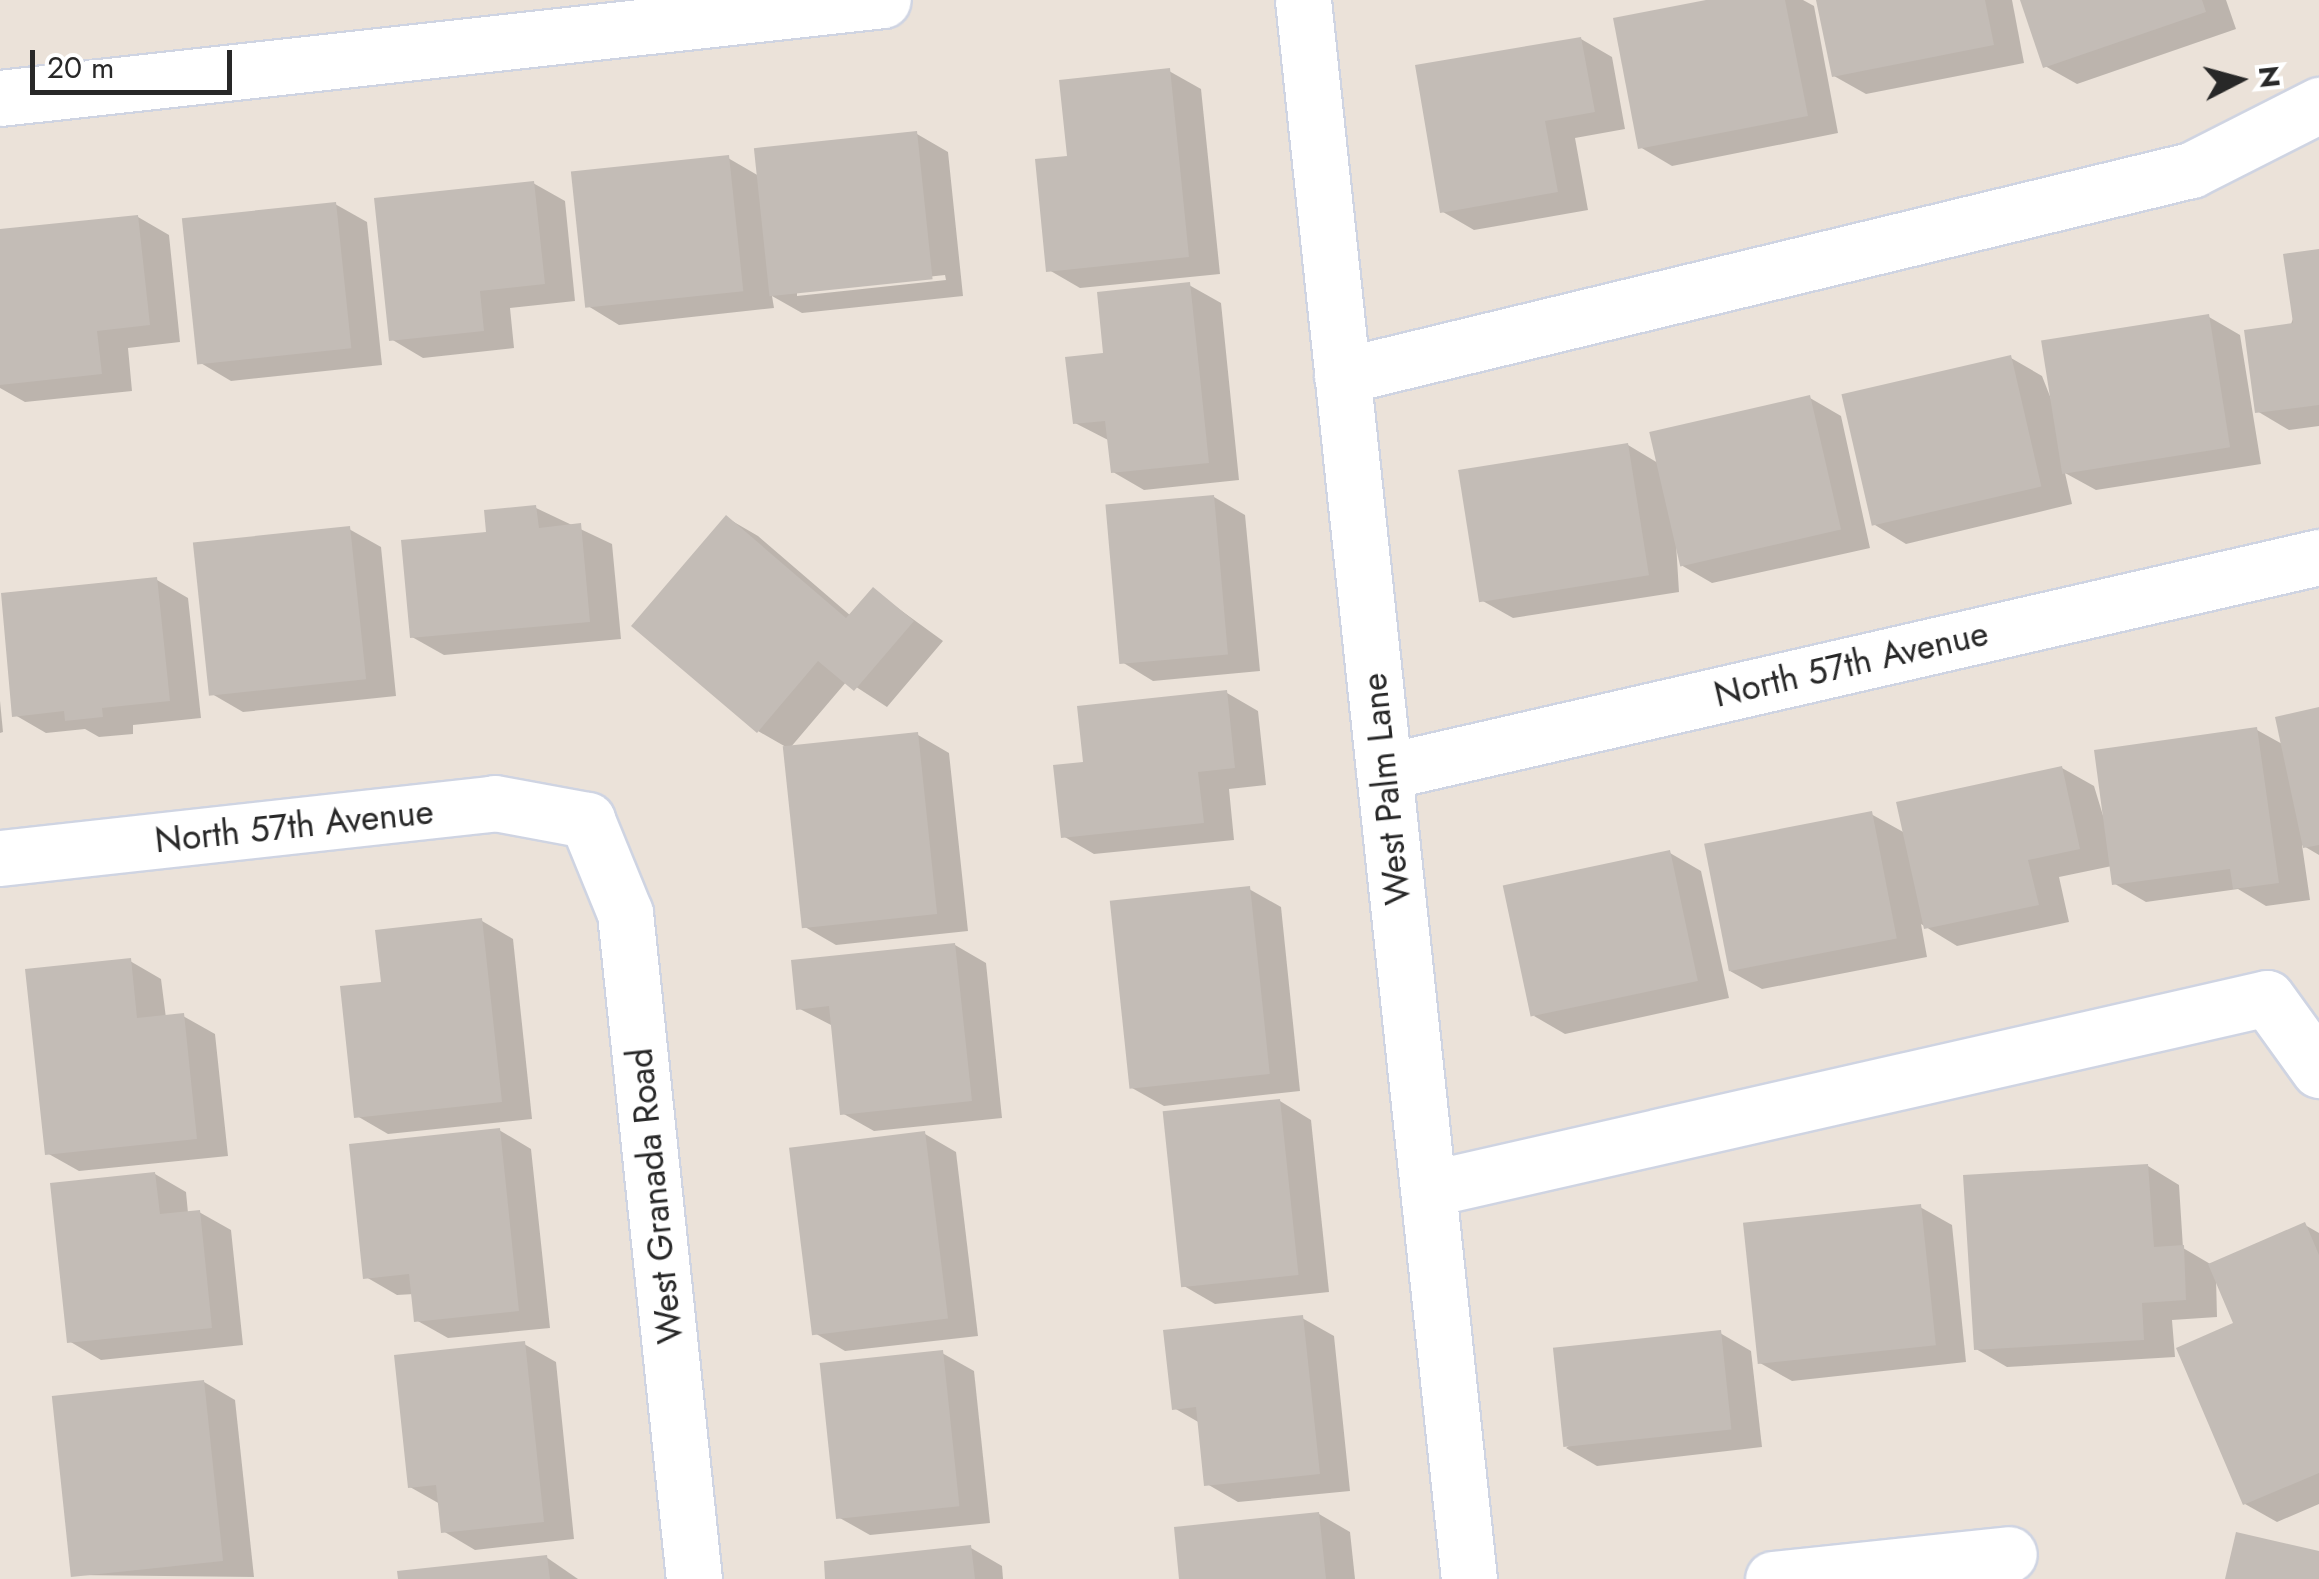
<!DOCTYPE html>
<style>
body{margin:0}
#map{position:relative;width:2319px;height:1579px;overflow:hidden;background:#ebe2d9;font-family:Jost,sans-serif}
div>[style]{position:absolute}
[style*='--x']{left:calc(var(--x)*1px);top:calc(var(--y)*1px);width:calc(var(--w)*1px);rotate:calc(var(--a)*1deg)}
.shadow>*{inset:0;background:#0003}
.building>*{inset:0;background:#c3bcb6;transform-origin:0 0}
.roads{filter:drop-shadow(2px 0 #cfd4e2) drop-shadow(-2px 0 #cfd4e2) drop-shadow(0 2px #cfd4e2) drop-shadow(0 -2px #cfd4e2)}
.minor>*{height:55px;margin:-27.5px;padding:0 27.5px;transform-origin:27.5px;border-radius:27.5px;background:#fff}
span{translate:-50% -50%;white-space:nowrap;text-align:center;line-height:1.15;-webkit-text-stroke:9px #fff;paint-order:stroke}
.street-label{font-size:35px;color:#282828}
.north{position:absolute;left:2189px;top:30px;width:100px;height:100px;-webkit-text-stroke:8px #fff;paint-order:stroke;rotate:84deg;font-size:28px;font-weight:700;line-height:40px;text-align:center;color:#282828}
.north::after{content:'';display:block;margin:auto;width:35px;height:45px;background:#282828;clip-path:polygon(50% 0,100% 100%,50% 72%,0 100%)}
.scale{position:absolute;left:30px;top:50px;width:202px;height:45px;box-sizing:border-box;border:5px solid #282828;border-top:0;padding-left:12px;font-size:30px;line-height:35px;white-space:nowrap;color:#282828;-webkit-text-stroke:8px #fff;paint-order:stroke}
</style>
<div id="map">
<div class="shadow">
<i style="clip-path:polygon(1719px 0,1803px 0,1814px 6px,1838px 133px,1672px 166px,1640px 147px)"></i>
<i style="clip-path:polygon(1819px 0,2012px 0,2024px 63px,1866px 94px,1834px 76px)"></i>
<i style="clip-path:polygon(2023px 0,2226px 0,2236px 29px,2077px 84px,2045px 66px)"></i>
<i style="clip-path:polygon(1581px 39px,1612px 57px,1625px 129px,1575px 138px,1588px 210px,1474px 230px,1443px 212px)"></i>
<i style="clip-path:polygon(1169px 71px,1201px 89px,1220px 274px,1080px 288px,1049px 270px,1070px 158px)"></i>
<i style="clip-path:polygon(evenodd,917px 134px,948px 152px,963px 296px,802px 313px,772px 296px,774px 308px,619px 325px,588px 306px,728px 158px,759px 176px,917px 134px,945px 275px,946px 280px,797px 296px,797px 291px,945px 275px)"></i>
<i style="clip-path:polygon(533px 183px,565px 201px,575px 301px,510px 308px,514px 348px,423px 358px,391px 339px)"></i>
<i style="clip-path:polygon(335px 204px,367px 222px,382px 365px,231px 381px,199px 362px)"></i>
<i style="clip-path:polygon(138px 217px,169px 235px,180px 342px,128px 348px,132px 391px,25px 402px,0 388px,0 232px)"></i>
<i style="clip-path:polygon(2319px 252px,2319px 426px,2289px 430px,2257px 411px)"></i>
<i style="clip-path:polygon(1189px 285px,1221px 303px,1239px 480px,1144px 490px,1113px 472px,1110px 441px,1075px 423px,1106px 355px)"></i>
<i style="clip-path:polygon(2209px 317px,2240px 335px,2261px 464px,2096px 490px,2065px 473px,2072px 504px,1906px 544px,1875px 525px,2011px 358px,2042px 376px,2053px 404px)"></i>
<i style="clip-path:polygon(1810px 398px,1841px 416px,1870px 548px,1712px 583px,1681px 565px,1676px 543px,1679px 592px,1513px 618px,1481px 600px,1628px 445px,1658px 463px)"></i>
<i style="clip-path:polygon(1214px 497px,1245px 515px,1260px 671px,1153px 681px,1122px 662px)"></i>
<i style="clip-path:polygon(536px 508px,612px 544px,621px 639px,444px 655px,412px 637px,489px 535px)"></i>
<i style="clip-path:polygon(727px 518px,758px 536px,851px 616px,873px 590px,943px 641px,887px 707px,847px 681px,790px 748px,918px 735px,949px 753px,968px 931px,836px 945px,805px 927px,786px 747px,758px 731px)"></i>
<i style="clip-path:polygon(349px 529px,381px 547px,396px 696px,243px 712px,212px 694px)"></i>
<i style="clip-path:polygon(157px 580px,188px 598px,201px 718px,133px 725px,133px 734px,99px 737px,85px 729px,46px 733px,15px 715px)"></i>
<i style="clip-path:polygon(1227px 693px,1258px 711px,1266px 785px,1229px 789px,1234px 840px,1094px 854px,1063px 836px,1086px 764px)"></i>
<i style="clip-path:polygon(0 701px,3px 732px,0 733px)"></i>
<i style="clip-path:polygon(2319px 710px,2319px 855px,2302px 845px,2310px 900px,2266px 906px,2238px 889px,2146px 902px,2115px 884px,2112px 866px,2059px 877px,2069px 922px,1957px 946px,1921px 924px,1927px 957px,1762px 989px,1730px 971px,1871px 814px,1905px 833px,2062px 768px,2094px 786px,2108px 832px,2257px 730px,2284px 745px)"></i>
<i style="clip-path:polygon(1670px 853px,1701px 871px,1729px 998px,1565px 1034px,1534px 1016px)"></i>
<i style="clip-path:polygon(1249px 889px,1281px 907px,1300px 1091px,1164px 1106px,1132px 1088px)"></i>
<i style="clip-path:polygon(482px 921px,513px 939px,532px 1119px,388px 1134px,357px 1116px)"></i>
<i style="clip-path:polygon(955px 945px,986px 963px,1002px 1118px,874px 1131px,842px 1113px,833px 1026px,798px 1008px)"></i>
<i style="clip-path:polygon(130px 961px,161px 979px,166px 1018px,183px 1016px,215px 1034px,228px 1156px,79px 1171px,47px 1153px)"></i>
<i style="clip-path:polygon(1280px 1101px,1311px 1120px,1329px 1292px,1215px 1304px,1184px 1286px)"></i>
<i style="clip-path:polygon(499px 1130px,531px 1149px,550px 1328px,448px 1338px,416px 1320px,414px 1294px,397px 1295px,366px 1277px)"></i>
<i style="clip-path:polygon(925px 1134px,956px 1152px,978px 1336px,845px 1351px,813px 1332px)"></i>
<i style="clip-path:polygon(2148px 1166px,2179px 1185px,2183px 1248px,2212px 1265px,2305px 1225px,2319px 1233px,2319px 1504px,2277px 1522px,2245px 1504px,2236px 1324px,2216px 1277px,2217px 1317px,2172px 1320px,2175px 1357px,2007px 1367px,1976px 1349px)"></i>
<i style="clip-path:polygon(155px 1174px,186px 1192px,188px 1213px,199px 1212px,231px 1230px,243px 1345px,101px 1360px,69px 1341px)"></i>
<i style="clip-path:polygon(1920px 1207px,1952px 1225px,1966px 1362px,1792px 1381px,1760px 1363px)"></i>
<i style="clip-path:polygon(1302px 1318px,1334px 1336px,1350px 1491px,1238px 1502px,1207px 1484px,1200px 1423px,1174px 1408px)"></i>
<i style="clip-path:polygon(1720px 1333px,1751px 1351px,1762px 1447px,1597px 1466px,1566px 1448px)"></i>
<i style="clip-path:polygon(524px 1344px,556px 1362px,574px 1539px,475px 1550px,443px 1531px,440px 1504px,410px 1487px)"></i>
<i style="clip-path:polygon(942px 1353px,974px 1371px,990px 1523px,870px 1535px,838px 1517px)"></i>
<i style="clip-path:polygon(204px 1382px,235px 1400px,254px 1577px,74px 1575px)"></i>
<i style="clip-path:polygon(1319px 1514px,1350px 1532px,1355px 1579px,1182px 1579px)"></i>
<i style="clip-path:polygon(971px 1548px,1002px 1566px,1003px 1579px,828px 1579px)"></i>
<i style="clip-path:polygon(546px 1557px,578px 1579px,401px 1579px)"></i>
</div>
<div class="building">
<i style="clip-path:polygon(1706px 0,1785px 0,1808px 116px,1638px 149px,1613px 18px)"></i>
<i style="clip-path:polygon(1816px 0,1985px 0,1994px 45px,1832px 77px)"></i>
<i style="clip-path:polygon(2020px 0,2202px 0,2206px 12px,2043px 68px)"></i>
<i style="clip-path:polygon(1581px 37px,1595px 112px,1545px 121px,1558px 192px,1440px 213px,1415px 65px)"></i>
<i style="clip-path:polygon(1170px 68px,1189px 257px,1046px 272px,1035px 159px,1067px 156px,1059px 80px)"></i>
<i style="left:917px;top:131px;width:149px;height:164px;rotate:84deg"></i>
<i style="left:729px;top:155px;width:137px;height:159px;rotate:84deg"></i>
<i style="clip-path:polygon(534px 181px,545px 284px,480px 291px,484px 331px,389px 341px,374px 198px)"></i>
<i style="left:336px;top:202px;width:147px;height:155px;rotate:84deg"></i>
<i style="clip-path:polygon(138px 215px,150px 325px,97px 331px,102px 374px,0 385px,0 229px)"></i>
<i style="clip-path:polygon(2319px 249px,2319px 405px,2255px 413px,2244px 330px,2293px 323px,2283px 254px)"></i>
<i style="clip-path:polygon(1190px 282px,1209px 463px,1111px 473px,1105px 421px,1073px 424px,1065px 357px,1103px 353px,1097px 292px)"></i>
<i style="left:2209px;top:314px;width:135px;height:170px;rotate:81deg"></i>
<i style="left:2011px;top:355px;width:135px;height:174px;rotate:77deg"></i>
<i style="left:1810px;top:395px;width:138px;height:165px;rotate:77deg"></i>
<i style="left:1628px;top:443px;width:134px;height:172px;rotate:81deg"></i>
<i style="left:1214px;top:495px;width:160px;height:109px;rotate:85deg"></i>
<i style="clip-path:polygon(536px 505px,539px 528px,581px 523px,590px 622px,410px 638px,401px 540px,486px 532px,484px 510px)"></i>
<i style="clip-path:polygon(726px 515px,846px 618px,873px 587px,914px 621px,854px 691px,818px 661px,757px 733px,631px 626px)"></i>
<i style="left:350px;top:526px;width:154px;height:158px;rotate:84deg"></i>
<i style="clip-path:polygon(157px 577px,170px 701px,102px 708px,103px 717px,65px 721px,64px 711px,12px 717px,1px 593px)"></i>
<i style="clip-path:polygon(1227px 690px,1235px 768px,1198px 772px,1204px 823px,1061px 838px,1053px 765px,1083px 762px,1077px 706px)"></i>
<i style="clip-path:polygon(2319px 707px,2319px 845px,2303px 848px,2275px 717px)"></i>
<i style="clip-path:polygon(2257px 727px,2279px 883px,2233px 889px,2230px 869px,2112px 885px,2094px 750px)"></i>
<i style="left:918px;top:732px;width:183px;height:136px;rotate:84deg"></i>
<i style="clip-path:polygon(2062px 766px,2080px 849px,2028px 860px,2039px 905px,1924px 929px,1896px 802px)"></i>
<i style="left:1872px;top:811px;width:130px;height:171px;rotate:79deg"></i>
<i style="left:1670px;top:850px;width:134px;height:171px;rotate:78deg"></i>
<i style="left:1250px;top:886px;width:189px;height:141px;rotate:84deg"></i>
<i style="clip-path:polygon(482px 918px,502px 1102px,354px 1118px,340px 986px,381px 982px,375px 930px)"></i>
<i style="clip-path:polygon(955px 943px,972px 1101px,840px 1115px,829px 1006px,796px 1010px,791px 960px)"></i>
<i style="clip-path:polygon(131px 958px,137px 1018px,184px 1013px,197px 1139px,45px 1155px,25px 969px)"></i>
<i style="left:1280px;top:1099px;width:177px;height:118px;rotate:84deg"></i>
<i style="clip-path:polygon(500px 1128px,519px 1311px,414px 1322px,409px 1274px,363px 1279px,349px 1144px)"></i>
<i style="left:925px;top:1131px;width:189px;height:137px;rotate:83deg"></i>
<i style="clip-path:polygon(2148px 1164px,2154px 1247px,2184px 1245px,2186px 1300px,2142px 1303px,2144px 1340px,1974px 1350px,1963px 1175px)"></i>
<i style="clip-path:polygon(155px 1172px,160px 1214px,200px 1210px,212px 1328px,67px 1343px,50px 1183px)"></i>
<i style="left:1921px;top:1204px;width:142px;height:179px;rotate:84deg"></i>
<i style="clip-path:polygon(2305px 1222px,2319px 1255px,2319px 1473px,2243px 1505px,2176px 1348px,2233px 1323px,2208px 1264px)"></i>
<i style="clip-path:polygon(1303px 1315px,1320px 1474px,1204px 1486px,1196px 1407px,1172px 1410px,1163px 1330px)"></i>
<i style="left:1721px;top:1330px;width:100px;height:169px;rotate:84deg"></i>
<i style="clip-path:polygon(525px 1341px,544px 1522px,441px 1533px,436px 1485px,408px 1488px,394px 1355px)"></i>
<i style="left:943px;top:1350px;width:157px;height:124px;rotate:84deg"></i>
<i style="left:204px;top:1380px;width:182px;height:153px;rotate:84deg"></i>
<i style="clip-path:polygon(1319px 1512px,1326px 1579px,1179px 1579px,1174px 1527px)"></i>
<i style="clip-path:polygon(2236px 1532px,2319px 1551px,2319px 1579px,2225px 1579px)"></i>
<i style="clip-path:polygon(971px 1545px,975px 1579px,825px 1579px,824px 1561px)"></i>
<i style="clip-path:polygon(547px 1555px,550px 1579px,398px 1579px,397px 1571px)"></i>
</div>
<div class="roads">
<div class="minor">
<i style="--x:1303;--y:0;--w:1588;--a:84"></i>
<i style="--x:0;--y:98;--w:888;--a:-6.33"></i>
<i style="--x:1342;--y:376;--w:874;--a:-13.64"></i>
<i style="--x:2191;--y:170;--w:144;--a:-26.9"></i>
<i style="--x:1384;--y:772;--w:959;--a:-12.95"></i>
<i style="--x:0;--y:858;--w:498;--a:-6.3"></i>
<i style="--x:495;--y:803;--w:94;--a:10.5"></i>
<i style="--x:587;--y:820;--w:100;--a:67.8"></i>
<i style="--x:625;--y:913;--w:670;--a:84.09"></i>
<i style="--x:1428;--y:1189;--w:860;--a:-12.82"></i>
<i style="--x:2267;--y:998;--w:89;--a:54.2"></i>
<i style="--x:1773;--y:1579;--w:237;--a:-6"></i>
</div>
</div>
<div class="street-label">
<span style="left:1851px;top:664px;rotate:-13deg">North 57th Avenue</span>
<span style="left:1386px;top:789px;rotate:-96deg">West Palm Lane</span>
<span style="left:294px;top:826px;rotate:-6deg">North 57th Avenue</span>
<span style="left:655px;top:1196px;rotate:-96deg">West Granada Road</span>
</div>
<div class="north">N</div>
<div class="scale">20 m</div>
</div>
